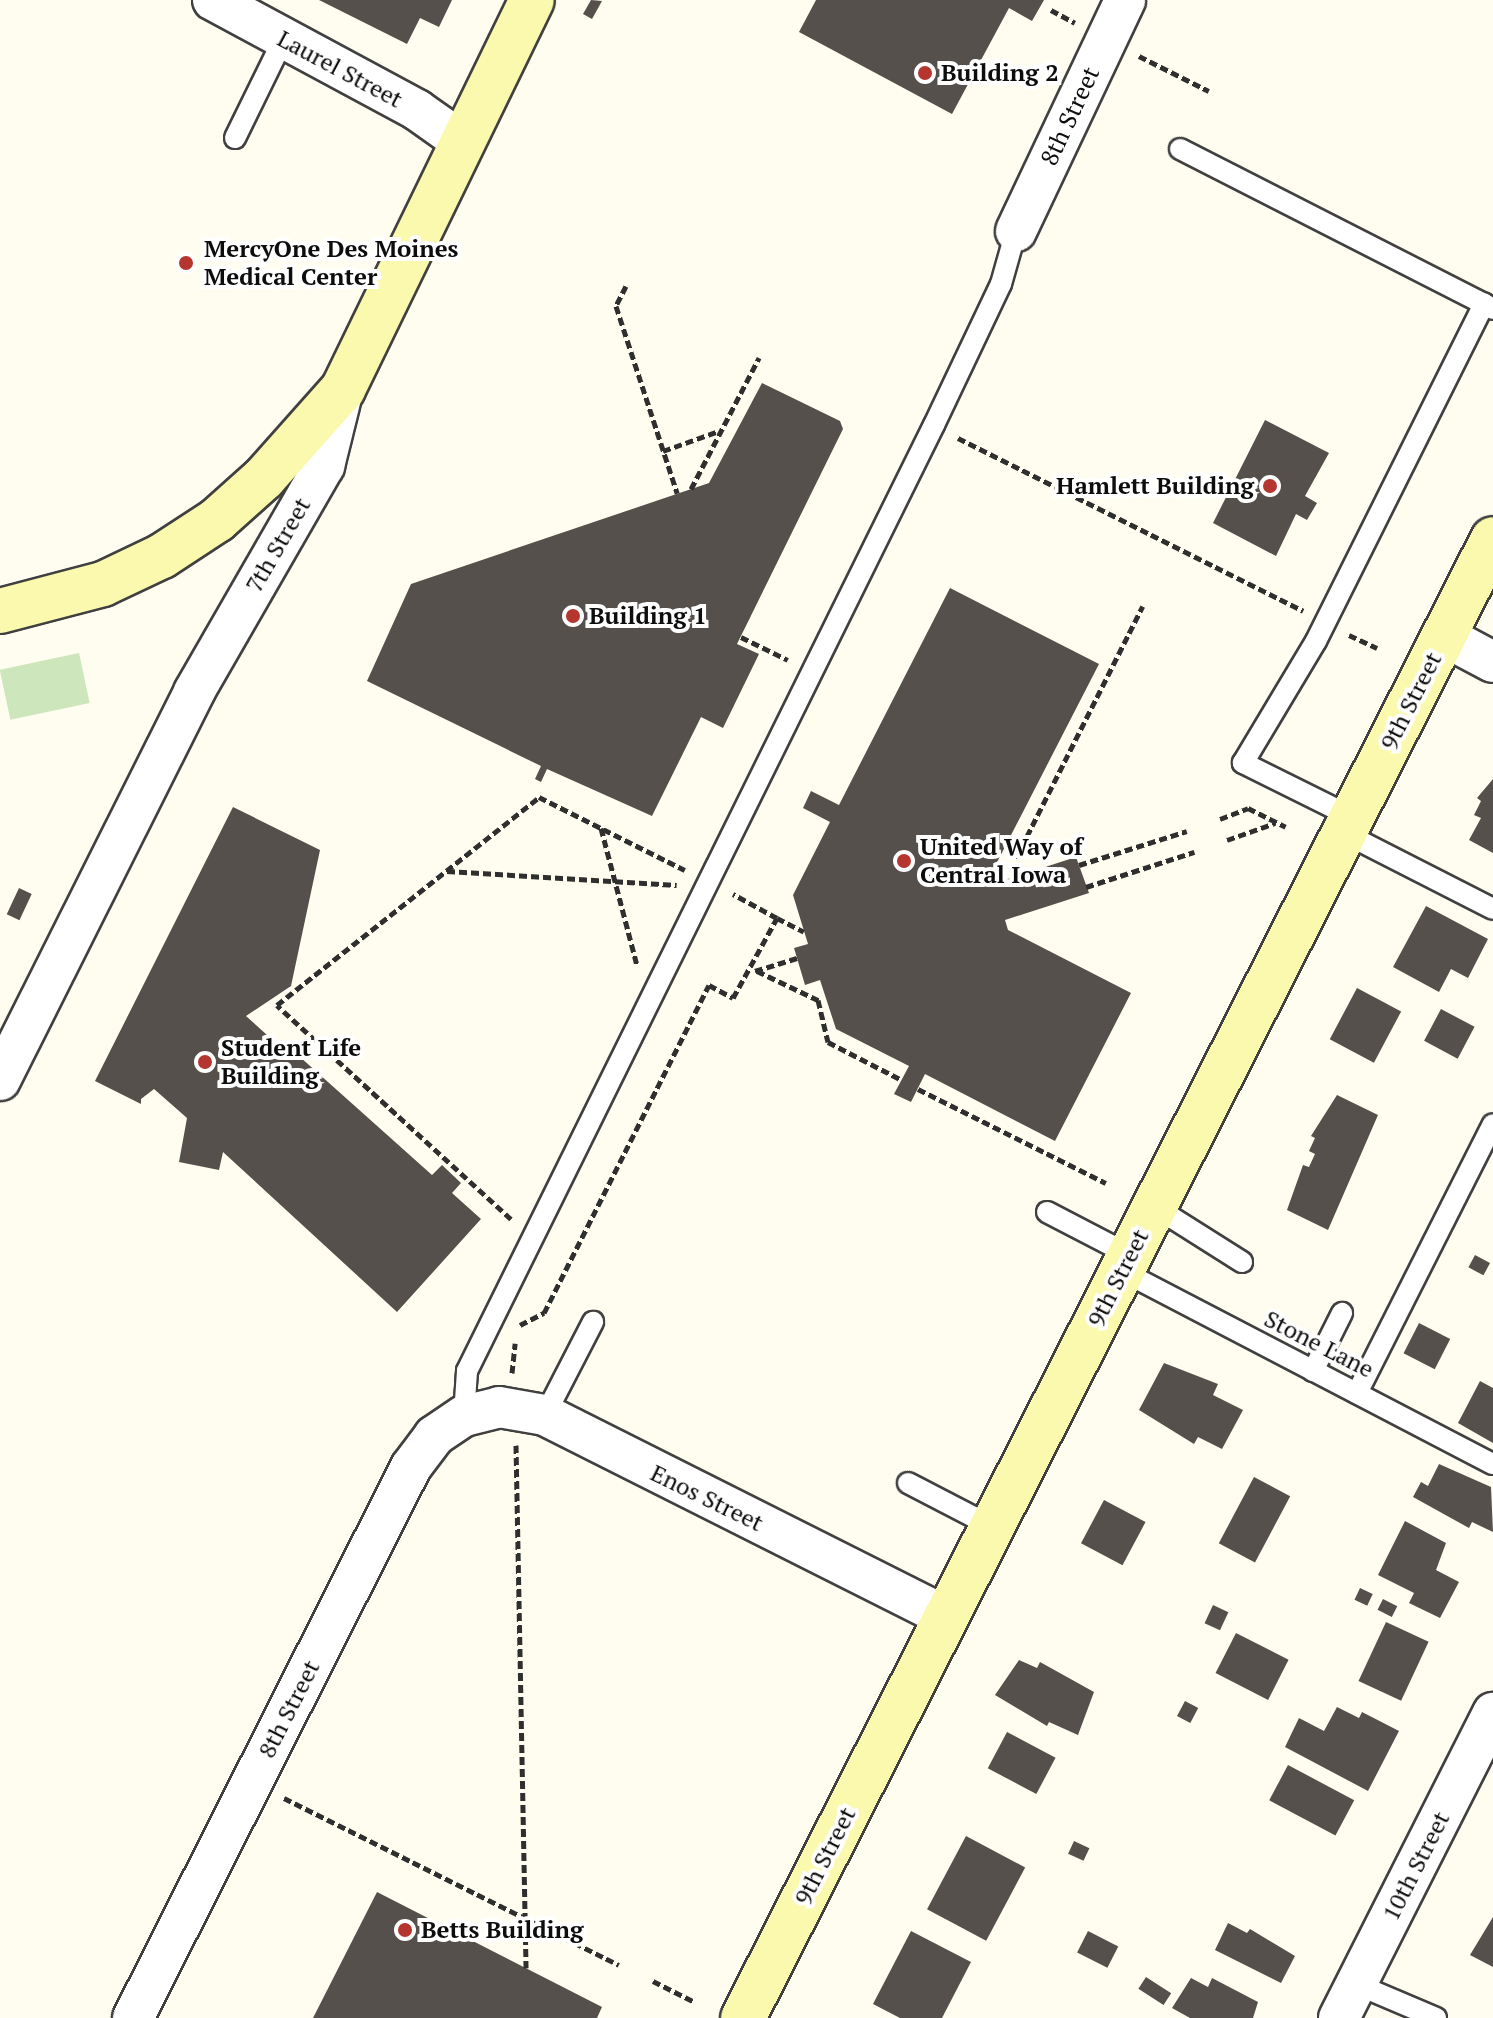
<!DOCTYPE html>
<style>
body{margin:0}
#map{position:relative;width:1493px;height:2018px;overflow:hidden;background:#fefdef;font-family:"PT Serif",serif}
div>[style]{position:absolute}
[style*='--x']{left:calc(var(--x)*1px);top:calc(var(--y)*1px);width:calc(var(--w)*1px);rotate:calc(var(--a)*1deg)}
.green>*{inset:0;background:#cde6bb;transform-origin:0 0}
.building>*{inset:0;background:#55504b;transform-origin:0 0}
.path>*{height:5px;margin-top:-2.5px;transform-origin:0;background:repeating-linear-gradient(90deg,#2f2f2f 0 8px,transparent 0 12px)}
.roads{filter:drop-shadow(2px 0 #404040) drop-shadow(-2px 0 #404040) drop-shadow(0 2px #404040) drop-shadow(0 -2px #404040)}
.lane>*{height:20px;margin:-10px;padding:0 10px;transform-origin:10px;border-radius:10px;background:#fff}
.street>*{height:40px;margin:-20px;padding:0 20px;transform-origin:20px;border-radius:20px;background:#fff}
.secondary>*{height:44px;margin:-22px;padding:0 22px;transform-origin:22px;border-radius:22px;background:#faf9ae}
.dots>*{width:22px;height:22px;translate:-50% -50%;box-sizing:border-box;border:4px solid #fff;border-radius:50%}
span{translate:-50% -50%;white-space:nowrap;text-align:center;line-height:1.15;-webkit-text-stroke:8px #fff;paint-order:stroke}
.street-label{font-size:24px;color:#0d0d0d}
.poi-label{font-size:24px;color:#0d0d0d;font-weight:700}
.left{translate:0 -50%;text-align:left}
.right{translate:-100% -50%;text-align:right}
</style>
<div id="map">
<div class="green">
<i style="left:79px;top:653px;width:51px;height:81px;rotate:78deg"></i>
</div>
<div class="building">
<i style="clip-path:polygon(319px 0,452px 0,439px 27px,420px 18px,407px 44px)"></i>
<i style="clip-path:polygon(591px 0,602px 1px,592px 19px,583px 14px)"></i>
<i style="clip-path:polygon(816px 0,1044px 0,1032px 21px,1009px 8px,952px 114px,799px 32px)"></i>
<i style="clip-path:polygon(762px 383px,840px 421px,843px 429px,737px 644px,759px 654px,723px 728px,701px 717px,652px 816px,547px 769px,541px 782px,535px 779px,541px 766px,367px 681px,411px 584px,709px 483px)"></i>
<i style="clip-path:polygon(1265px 420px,1329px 453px,1305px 496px,1317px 503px,1307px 520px,1296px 514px,1276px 556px,1213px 523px)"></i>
<i style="clip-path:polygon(950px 588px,1099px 664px,990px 876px,993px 884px,1076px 857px,1089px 893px,1005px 920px,1008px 930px,1131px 993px,1055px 1141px,925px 1074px,911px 1102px,894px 1094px,909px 1066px,836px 1029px,820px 980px,805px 985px,794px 948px,808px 944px,793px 895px,830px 822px,803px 808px,811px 791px,839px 805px)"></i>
<i style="clip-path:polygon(1493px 779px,1493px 853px,1469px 840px,1481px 818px,1474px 815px,1481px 801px,1477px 798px)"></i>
<i style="clip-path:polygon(233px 807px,320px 850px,291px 986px,246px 1016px,277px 1044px,281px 1040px,432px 1175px,442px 1165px,461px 1183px,452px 1193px,481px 1219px,397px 1312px,223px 1152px,219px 1170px,179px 1162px,187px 1118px,154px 1089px,141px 1099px,141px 1104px,95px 1081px)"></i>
<i style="left:19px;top:888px;width:14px;height:29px;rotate:25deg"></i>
<i style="clip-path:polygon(1426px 906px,1488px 939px,1468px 978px,1451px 969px,1439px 992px,1393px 967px)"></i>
<i style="left:1357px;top:988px;width:50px;height:58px;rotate:28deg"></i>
<i style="left:1441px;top:1009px;width:38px;height:36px;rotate:28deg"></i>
<i style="clip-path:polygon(1337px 1095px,1378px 1115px,1328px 1230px,1287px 1210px,1303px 1165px,1309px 1167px,1315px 1154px,1309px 1151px,1315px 1138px,1311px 1136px)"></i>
<i style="left:1475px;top:1255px;width:17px;height:14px;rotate:28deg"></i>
<i style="left:1419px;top:1323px;width:35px;height:34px;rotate:27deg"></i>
<i style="clip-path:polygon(1164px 1363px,1218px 1384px,1213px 1395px,1243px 1410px,1222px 1449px,1198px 1437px,1194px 1444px,1139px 1410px)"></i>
<i style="clip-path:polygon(1480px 1381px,1493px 1388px,1493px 1443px,1458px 1423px)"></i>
<i style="clip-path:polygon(1439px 1464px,1491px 1487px,1493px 1532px,1472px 1522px,1469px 1528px,1413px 1497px,1421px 1482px,1428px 1486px)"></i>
<i style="left:1254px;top:1477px;width:41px;height:75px;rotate:28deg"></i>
<i style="left:1104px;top:1500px;width:47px;height:49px;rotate:28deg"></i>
<i style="clip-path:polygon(1405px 1521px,1446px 1543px,1436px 1570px,1459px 1582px,1440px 1618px,1409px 1603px,1414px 1593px,1378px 1575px)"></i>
<i style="left:1360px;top:1588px;width:14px;height:13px;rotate:25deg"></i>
<i style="left:1383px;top:1599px;width:16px;height:12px;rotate:27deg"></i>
<i style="left:1213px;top:1605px;width:17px;height:20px;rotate:25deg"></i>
<i style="left:1386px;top:1622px;width:47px;height:65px;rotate:25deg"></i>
<i style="left:1236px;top:1633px;width:59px;height:45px;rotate:27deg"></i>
<i style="clip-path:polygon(1019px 1660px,1037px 1668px,1040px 1662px,1094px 1692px,1078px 1735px,1049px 1722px,1047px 1726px,995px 1695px)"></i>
<i style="left:1185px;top:1701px;width:15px;height:17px;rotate:28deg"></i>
<i style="clip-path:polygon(1337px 1707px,1359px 1718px,1362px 1712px,1399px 1731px,1368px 1791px,1285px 1747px,1299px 1718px,1324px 1731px)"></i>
<i style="left:1007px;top:1732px;width:55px;height:41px;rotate:28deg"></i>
<i style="left:1288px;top:1765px;width:75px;height:40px;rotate:28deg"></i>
<i style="left:966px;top:1836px;width:67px;height:83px;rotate:28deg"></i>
<i style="left:1074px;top:1841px;width:17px;height:14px;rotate:25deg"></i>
<i style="clip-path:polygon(377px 1892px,602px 2007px,597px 2018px,313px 2018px)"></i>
<i style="clip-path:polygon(1493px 1917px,1493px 1967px,1470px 1955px)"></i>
<i style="clip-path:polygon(1228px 1923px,1247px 1933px,1250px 1929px,1295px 1956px,1281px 1983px,1215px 1950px)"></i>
<i style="clip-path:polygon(911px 1931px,971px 1962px,942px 2018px,900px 2018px,873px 2004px)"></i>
<i style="left:1088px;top:1931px;width:34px;height:24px;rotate:27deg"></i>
<i style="left:1146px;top:1977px;width:30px;height:14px;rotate:33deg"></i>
<i style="clip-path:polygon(1191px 1978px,1208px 1987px,1212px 1978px,1258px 2002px,1253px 2018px,1190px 2018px,1172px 2008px)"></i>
</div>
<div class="path">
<i style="--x:1051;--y:10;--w:27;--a:28"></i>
<i style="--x:1139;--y:56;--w:78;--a:26.6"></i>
<i style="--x:626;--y:286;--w:22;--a:117"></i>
<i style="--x:616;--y:306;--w:197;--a:71.9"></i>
<i style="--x:958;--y:438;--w:386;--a:26.6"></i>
<i style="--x:663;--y:451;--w:59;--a:-19.7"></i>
<i style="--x:691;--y:489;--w:148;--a:-62.6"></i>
<i style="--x:1349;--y:635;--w:31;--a:25"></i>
<i style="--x:741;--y:637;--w:52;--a:26.1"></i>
<i style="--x:1220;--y:819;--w:30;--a:-21"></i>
<i style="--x:1248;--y:808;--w:42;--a:26.6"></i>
<i style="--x:601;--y:828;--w:142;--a:75.3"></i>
<i style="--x:1227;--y:840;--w:51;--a:-19.5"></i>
<i style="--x:1016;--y:858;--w:282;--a:-63.3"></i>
<i style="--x:1079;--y:865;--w:113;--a:-17.5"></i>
<i style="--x:447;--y:871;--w:230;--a:3.5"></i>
<i style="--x:1086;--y:887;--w:114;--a:-18"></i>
<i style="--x:777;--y:918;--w:30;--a:27"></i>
<i style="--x:755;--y:971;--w:44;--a:-17.2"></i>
<i style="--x:757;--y:971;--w:68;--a:25.4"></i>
<i style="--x:818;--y:1000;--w:43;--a:76.6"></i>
<i style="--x:828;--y:1042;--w:83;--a:27.2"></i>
<i style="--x:918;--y:1089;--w:210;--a:26.6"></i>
<i style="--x:511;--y:1219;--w:317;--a:-137.6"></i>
<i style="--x:277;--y:1005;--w:335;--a:-38.4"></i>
<i style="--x:539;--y:797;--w:163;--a:26.6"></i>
<i style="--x:520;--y:1325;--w:27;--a:-27"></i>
<i style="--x:544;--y:1313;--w:367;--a:-63.3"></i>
<i style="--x:709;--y:985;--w:27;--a:28"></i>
<i style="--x:733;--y:998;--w:91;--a:-61.2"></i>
<i style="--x:777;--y:918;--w:50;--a:-151.4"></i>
<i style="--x:512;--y:1373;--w:30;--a:-84"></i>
<i style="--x:516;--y:1445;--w:523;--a:88.9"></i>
<i style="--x:284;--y:1798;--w:374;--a:26.5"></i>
<i style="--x:653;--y:1981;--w:45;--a:26.6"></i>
</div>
<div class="roads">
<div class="lane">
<i style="--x:235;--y:138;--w:111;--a:-63.9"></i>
<i style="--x:1180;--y:149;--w:341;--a:27"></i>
<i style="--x:1352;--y:817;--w:122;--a:-153.6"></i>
<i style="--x:1243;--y:763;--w:142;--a:-59.1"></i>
<i style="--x:1316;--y:641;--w:377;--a:-63.5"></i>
<i style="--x:1484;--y:304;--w:10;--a:29"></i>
<i style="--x:1344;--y:833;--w:167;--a:27"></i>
<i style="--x:1155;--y:1207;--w:103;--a:32.3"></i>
<i style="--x:1047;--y:1212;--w:93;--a:27.4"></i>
<i style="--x:1122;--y:1271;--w:418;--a:27.5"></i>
<i style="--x:1313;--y:1371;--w:65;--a:-63.4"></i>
<i style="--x:1357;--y:1393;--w:301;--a:-63.2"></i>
<i style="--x:545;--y:1415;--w:105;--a:-62.7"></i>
<i style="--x:464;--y:1416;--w:45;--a:-86.2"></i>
<i style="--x:467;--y:1371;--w:1055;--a:-63.73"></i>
<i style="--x:934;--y:425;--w:156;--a:-64.6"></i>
<i style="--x:1001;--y:284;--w:55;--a:-74.2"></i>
<i style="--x:908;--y:1483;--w:93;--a:27.4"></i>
<i style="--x:1356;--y:1984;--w:87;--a:23"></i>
</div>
<div class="street">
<i style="--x:213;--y:0;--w:232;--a:28.3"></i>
<i style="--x:417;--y:110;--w:57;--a:35.1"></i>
<i style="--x:1016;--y:231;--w:255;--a:-64.7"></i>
<i style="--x:1444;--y:636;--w:55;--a:28"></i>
<i style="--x:0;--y:1080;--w:434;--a:-63.4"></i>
<i style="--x:194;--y:692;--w:261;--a:-60.1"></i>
<i style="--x:324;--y:466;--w:79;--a:-76.1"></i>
<i style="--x:133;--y:2018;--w:617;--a:-63.23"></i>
<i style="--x:411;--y:1467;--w:39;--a:-53"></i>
<i style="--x:434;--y:1436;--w:36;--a:-34"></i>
<i style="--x:464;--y:1416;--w:36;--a:-14"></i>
<i style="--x:499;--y:1407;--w:47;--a:9.9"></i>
<i style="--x:545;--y:1415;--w:448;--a:26.7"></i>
<i style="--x:1339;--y:2018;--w:342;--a:-63.2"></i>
</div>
<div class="secondary">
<i style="--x:0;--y:611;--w:106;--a:-14.7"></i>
<i style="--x:103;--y:584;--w:65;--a:-25.4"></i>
<i style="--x:162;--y:556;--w:66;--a:-33.2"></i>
<i style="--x:217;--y:520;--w:63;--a:-41.8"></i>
<i style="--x:264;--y:478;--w:119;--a:-48.4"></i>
<i style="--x:343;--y:389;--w:432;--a:-64.1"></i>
<i style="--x:743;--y:2018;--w:1658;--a:-63.11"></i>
</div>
</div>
<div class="dots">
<i style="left:925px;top:73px;background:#b4362f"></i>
<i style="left:186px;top:263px;background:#b4362f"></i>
<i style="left:1270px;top:486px;background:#b4362f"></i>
<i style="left:573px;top:616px;background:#b4362f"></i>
<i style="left:904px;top:861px;background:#b4362f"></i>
<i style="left:205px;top:1062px;background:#b4362f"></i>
<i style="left:405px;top:1930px;background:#b4362f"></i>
</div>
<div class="street-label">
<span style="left:340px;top:69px;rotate:28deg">Laurel Street</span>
<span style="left:1070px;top:116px;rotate:-65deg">8th Street</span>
<span style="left:278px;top:545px;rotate:-60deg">7th Street</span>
<span style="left:1411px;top:701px;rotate:-63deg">9th Street</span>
<span style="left:1118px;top:1278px;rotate:-63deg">9th Street</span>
<span style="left:1319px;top:1344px;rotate:27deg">Stone Lane</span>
<span style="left:707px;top:1498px;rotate:26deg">Enos Street</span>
<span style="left:289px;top:1709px;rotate:-63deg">8th Street</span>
<span style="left:825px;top:1856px;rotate:-63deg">9th Street</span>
<span style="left:1416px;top:1866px;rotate:-63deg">10th Street</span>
</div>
<div class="poi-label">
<span class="left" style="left:941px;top:73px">Building 2</span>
<span class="left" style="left:204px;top:263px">MercyOne Des Moines<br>Medical Center</span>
<span class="right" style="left:1254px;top:486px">Hamlett Building</span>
<span class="left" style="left:589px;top:616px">Building 1</span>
<span class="left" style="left:920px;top:861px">United Way of<br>Central Iowa</span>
<span class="left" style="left:221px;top:1062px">Student Life<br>Building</span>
<span class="left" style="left:421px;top:1930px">Betts Building</span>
</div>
</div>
